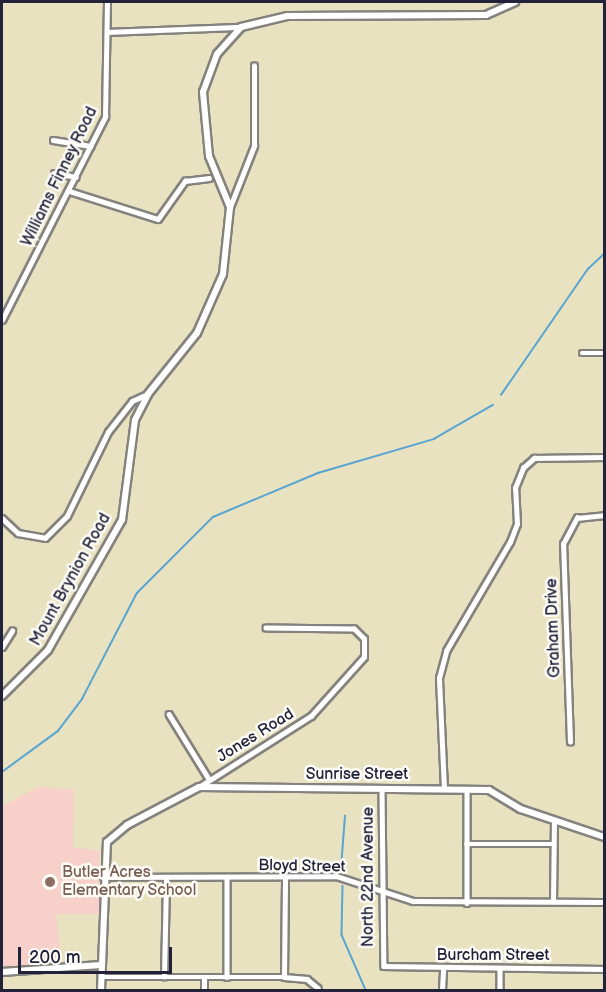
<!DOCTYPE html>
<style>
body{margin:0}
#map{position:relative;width:606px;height:992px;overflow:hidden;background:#e8e2c0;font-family:"Balsamiq Sans",sans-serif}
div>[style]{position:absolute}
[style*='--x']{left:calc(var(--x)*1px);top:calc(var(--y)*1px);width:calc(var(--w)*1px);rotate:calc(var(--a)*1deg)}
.built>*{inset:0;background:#f7d1c9}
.stream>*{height:1.5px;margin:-0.75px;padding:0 0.75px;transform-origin:0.75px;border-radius:0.75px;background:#57a5d0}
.roads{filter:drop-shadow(2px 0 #85827e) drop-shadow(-2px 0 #85827e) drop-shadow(0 2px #85827e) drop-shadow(0 -2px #85827e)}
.minor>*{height:4.5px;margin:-2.25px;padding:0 2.25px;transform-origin:2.25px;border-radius:2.25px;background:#fff}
.tertiary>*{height:6px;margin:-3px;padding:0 3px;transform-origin:3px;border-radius:3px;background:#fff}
.dots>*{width:16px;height:16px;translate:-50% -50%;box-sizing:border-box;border:3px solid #fdfcf7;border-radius:50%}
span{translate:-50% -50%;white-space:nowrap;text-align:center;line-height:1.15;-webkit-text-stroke:5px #fdfcf7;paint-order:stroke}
.street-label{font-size:16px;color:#22223b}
.education-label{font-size:16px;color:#785e54}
.left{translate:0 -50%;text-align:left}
.frame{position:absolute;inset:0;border:3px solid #22223b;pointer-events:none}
.scale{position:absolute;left:18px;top:947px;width:154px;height:27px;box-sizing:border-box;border:3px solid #22223b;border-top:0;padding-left:8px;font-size:18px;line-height:21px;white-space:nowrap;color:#22223b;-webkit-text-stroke:4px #fdfcf7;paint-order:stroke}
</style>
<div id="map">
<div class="built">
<i style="clip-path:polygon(38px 787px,74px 789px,73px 848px,99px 850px,99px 914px,56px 914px,62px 962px,2px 967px,2px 806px)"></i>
</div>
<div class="stream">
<i style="--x:501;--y:395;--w:153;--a:-55.4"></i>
<i style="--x:588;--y:269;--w:22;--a:-43"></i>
<i style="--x:2;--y:772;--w:69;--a:-36.2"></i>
<i style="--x:58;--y:731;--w:40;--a:-53"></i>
<i style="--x:82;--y:699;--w:119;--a:-62.6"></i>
<i style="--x:137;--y:593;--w:107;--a:-45"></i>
<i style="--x:213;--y:517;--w:114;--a:-22.7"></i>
<i style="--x:318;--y:473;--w:121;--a:-16.3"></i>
<i style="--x:434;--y:439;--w:68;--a:-30"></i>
<i style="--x:341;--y:868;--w:52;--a:-85.6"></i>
<i style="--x:343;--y:886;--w:49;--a:91.2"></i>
<i style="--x:342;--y:935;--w:60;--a:66.4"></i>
</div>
<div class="roads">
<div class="minor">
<i style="--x:108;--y:32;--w:133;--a:-2.2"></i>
<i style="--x:53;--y:140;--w:38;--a:9"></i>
<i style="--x:54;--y:173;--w:22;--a:10"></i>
<i style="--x:69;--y:191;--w:93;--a:17.5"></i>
<i style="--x:158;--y:219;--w:47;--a:-54.6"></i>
<i style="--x:185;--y:181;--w:24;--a:-7"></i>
<i style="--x:230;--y:207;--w:66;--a:-68.5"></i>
<i style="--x:254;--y:146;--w:80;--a:-90"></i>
<i style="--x:2;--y:320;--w:228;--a:-63.1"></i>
<i style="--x:105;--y:117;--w:115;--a:-89"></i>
<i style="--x:582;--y:353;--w:22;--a:0"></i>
<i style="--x:2;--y:518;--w:22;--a:43"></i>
<i style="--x:18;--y:533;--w:27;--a:10"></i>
<i style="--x:45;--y:538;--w:31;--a:-45"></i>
<i style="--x:67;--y:516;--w:93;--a:-64"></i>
<i style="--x:108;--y:432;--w:39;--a:-52"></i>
<i style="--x:132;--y:401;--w:17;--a:-24"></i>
<i style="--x:2;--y:647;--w:19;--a:-58"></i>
<i style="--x:169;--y:714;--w:76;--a:58.4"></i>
<i style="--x:570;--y:742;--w:198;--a:-92"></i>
<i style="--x:563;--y:544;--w:30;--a:-62"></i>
<i style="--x:577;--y:518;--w:27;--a:-6"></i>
<i style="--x:199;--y:787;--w:133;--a:-32.4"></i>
<i style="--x:311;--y:716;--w:79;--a:-48.1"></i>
<i style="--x:364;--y:657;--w:18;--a:-90"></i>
<i style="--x:364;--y:639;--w:14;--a:-135"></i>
<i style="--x:354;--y:629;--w:88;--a:-179.3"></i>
<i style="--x:382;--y:789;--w:177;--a:89.4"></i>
<i style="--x:384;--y:966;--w:220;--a:0.8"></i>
<i style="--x:444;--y:789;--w:111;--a:-92.6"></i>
<i style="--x:439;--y:678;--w:28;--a:-75"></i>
<i style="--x:446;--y:651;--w:126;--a:-59.6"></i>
<i style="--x:510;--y:542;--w:19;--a:-69"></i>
<i style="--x:517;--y:524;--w:36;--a:-93"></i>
<i style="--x:515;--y:488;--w:22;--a:-68"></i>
<i style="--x:523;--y:468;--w:15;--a:-42"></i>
<i style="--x:534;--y:458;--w:70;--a:-0.8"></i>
<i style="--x:467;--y:789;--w:114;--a:90"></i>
<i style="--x:466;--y:844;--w:85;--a:0"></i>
<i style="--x:103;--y:877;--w:233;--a:-0.2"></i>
<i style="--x:336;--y:876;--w:81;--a:18"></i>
<i style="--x:413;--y:901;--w:191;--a:0.3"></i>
<i style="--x:227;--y:877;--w:100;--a:90"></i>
<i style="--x:553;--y:902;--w:80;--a:-89.3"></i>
<i style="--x:500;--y:970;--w:20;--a:90"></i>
<i style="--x:101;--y:977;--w:183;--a:0"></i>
<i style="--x:284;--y:977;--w:23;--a:5"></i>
<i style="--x:307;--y:979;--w:14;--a:39"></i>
<i style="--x:164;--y:977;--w:99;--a:-88.8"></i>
<i style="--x:284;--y:977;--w:99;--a:-89.4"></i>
<i style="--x:204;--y:990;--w:12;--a:-90"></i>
<i style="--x:442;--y:990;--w:20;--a:-87"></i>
</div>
<div class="tertiary">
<i style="--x:2;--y:696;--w:65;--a:-45"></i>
<i style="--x:48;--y:650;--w:150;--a:-60.4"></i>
<i style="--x:122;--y:520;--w:101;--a:-82.6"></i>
<i style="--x:135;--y:420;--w:29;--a:-63"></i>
<i style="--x:148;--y:394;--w:78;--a:-51.2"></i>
<i style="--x:197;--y:333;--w:64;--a:-66.2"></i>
<i style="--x:223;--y:274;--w:67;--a:-84"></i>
<i style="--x:230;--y:207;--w:55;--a:-112.4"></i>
<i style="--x:209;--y:156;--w:64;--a:-95.4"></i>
<i style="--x:203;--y:92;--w:40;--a:-69.8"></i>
<i style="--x:217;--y:54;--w:36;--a:-48"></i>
<i style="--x:241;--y:27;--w:47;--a:-13.4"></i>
<i style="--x:287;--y:16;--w:199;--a:-0.3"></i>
<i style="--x:486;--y:15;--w:32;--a:-24"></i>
<i style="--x:2;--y:972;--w:99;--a:-4"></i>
<i style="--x:101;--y:990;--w:148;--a:-87.7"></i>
<i style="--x:107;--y:842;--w:26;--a:-40"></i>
<i style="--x:127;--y:825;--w:81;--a:-27.8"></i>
<i style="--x:199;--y:787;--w:290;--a:0.6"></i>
<i style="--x:489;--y:790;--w:37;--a:31"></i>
<i style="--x:521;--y:809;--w:88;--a:18.6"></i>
</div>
</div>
<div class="dots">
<i style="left:50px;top:882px;background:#8d6e63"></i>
</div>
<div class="street-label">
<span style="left:60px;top:177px;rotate:-64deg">Williams Finney Road</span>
<span style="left:71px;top:580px;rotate:-61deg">Mount Brynion Road</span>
<span style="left:554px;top:628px;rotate:-92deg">Graham Drive</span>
<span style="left:256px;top:736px;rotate:-32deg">Jones Road</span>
<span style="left:357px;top:775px">Sunrise Street</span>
<span style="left:302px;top:867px;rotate:1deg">Bloyd Street</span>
<span style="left:369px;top:877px;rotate:-90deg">North 22nd Avenue</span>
<span style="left:493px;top:956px">Burcham Street</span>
</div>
<div class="education-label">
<span class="left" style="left:62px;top:882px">Butler Acres<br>Elementary School</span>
</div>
<div class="frame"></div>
<div class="scale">200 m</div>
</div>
